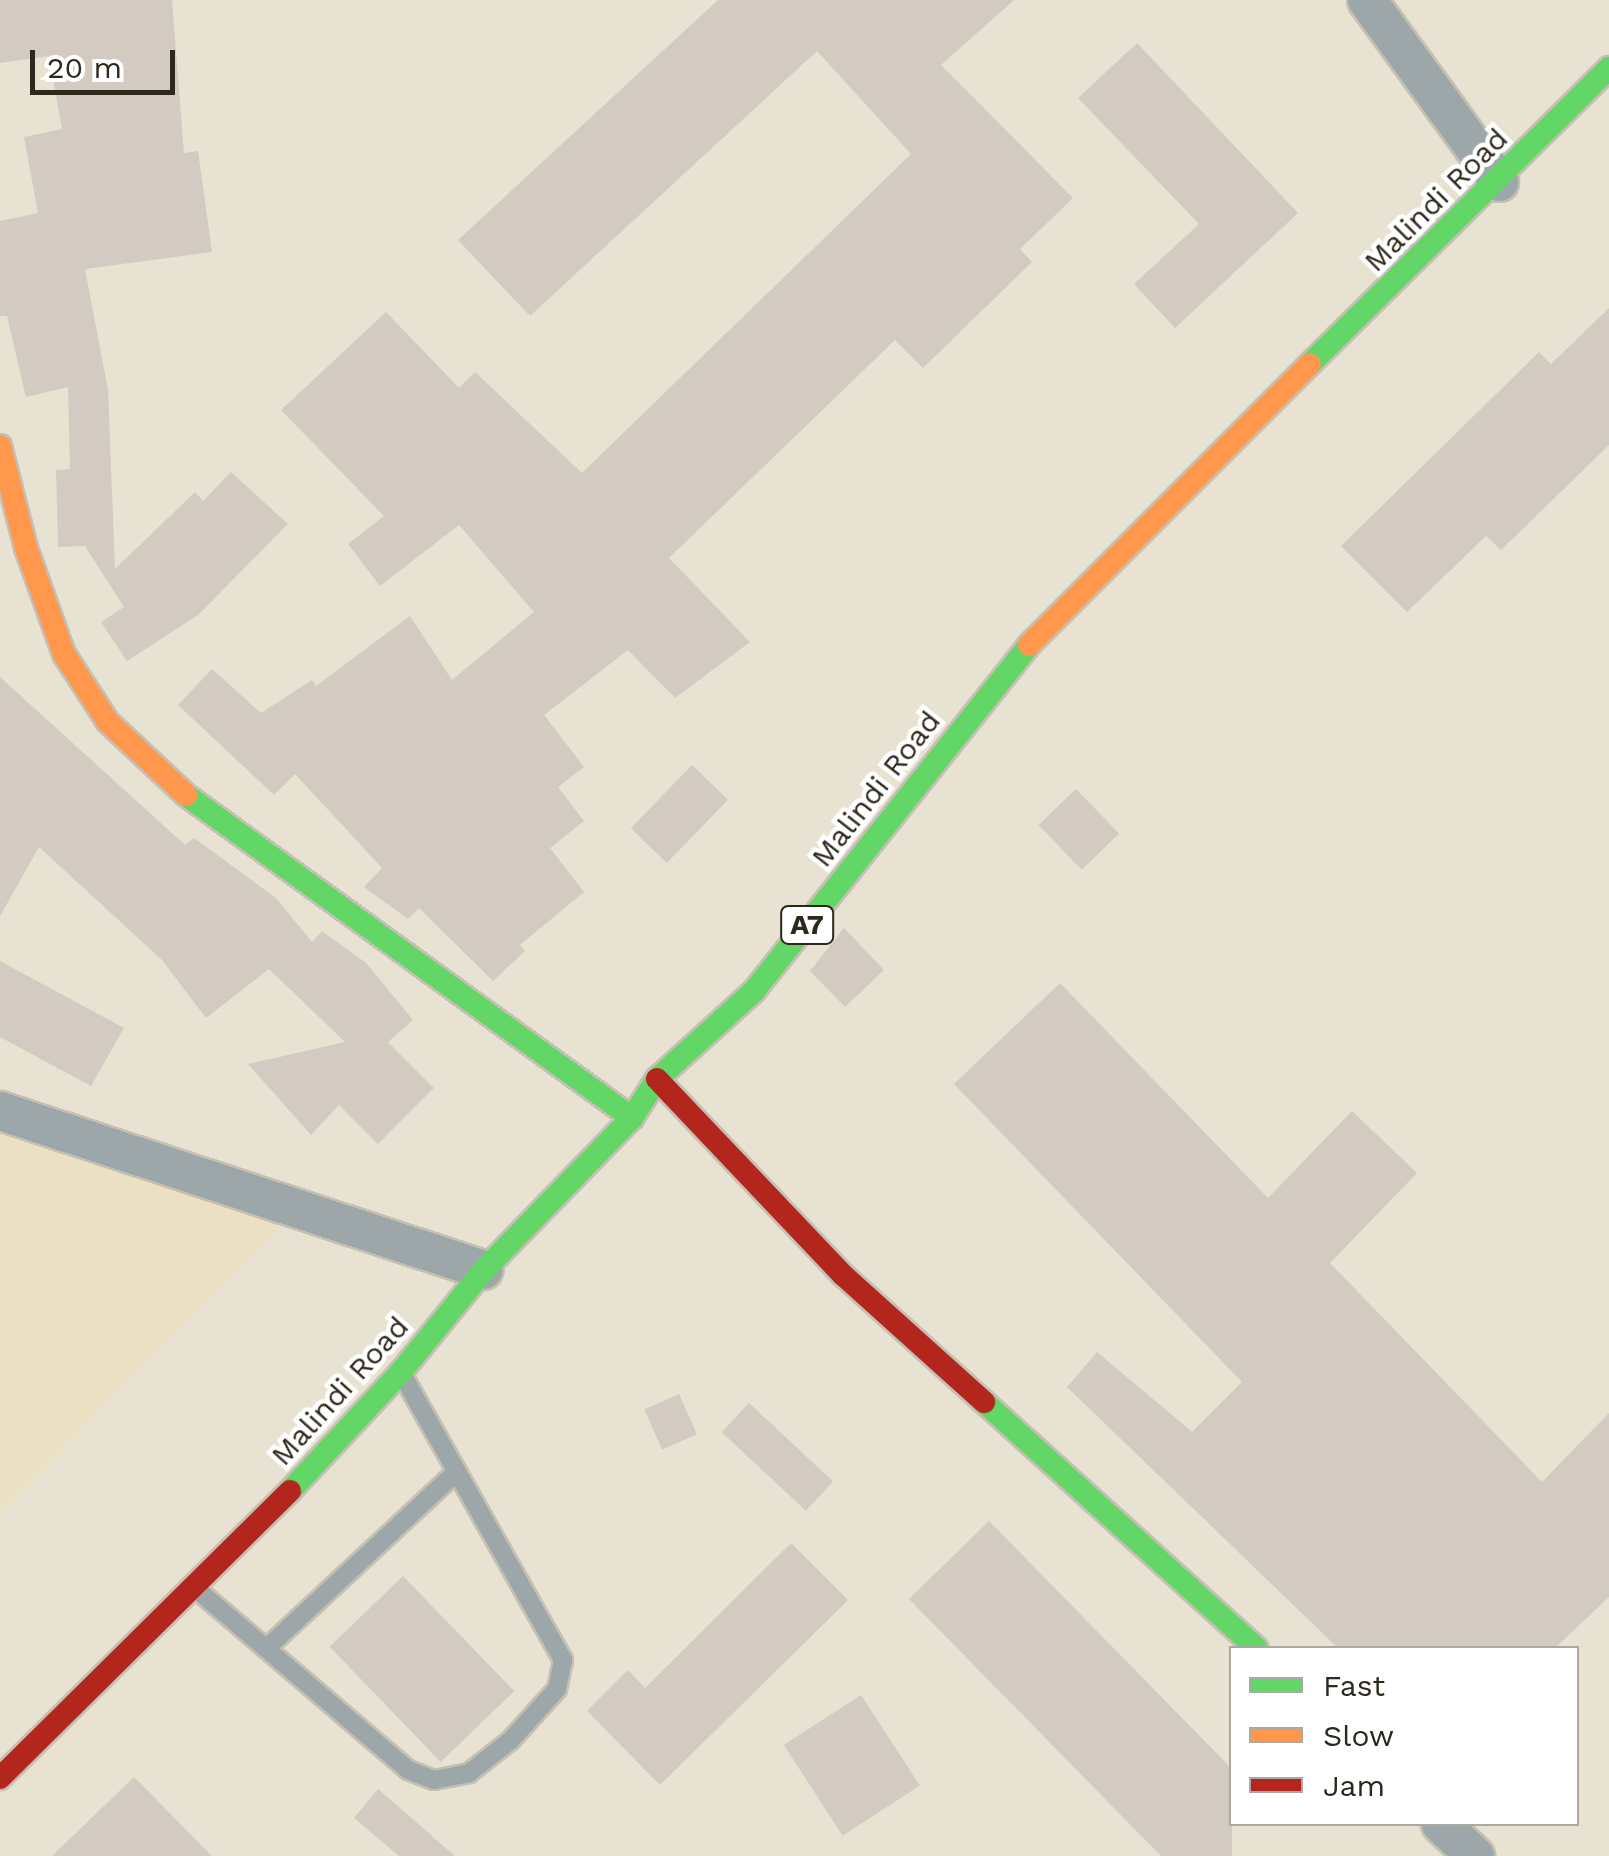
<!DOCTYPE html>
<style>
body{margin:0}
#map{position:relative;width:1609px;height:1856px;overflow:hidden;background:#e8e2d2;font-family:"Work Sans",sans-serif}
div>[style]{position:absolute}
[style*='--x']{left:calc(var(--x)*1px);top:calc(var(--y)*1px);width:calc(var(--w)*1px);rotate:calc(var(--a)*1deg)}
.built>*{inset:0;background:#ebe0c4}
.building>*{inset:0;background:#d3cac1;transform-origin:0 0}
.roads{filter:drop-shadow(2px 0 #c5c0b3) drop-shadow(-2px 0 #c5c0b3) drop-shadow(0 2px #c5c0b3) drop-shadow(0 -2px #c5c0b3)}
.lane>*{height:18px;margin:-9px;padding:0 9px;transform-origin:9px;border-radius:9px;background:#9da7a9}
.street>*{height:38px;margin:-19px;padding:0 19px;transform-origin:19px;border-radius:19px;background:#9da7a9}
.fast>*{height:22px;margin:-11px;padding:0 11px;transform-origin:11px;border-radius:11px;background:#63d668}
.slow>*{height:22px;margin:-11px;padding:0 11px;transform-origin:11px;border-radius:11px;background:#ff974d}
.jam>*{height:22px;margin:-11px;padding:0 11px;transform-origin:11px;border-radius:11px;background:#b3261e}
span{translate:-50% -50%;white-space:nowrap;text-align:center;line-height:1.15;-webkit-text-stroke:9px #fff;paint-order:stroke}
.shield-label span{padding:2px 8px;background:#fff;border:2px solid;border-radius:8px;-webkit-text-stroke-width:0}
.shield-label{font-size:28px;color:#2c281c;font-weight:700}
.street-label{font-size:30px;color:#2c281c}
.legend{position:absolute;left:1229px;top:1646px;width:350px;height:180px;box-sizing:border-box;background:#fff;border:2px solid #aba9a4;margin:0;padding:12px 18px;list-style:none;font-size:30px;color:#2c281c}
.legend li{display:flex;align-items:center;gap:20px;height:50px}
.legend b{width:50px;border:2px solid #aba9a4}
.scale{position:absolute;left:30px;top:50px;width:145px;height:45px;box-sizing:border-box;border:5px solid #2c281c;border-top:0;padding-left:12px;font-size:30px;line-height:35px;white-space:nowrap;color:#2c281c;-webkit-text-stroke:8px #fff;paint-order:stroke}
</style>
<div id="map">
<div class="built">
<i style="clip-path:polygon(0 1129px,286px 1222px,0 1512px)"></i>
</div>
<div class="building">
<i style="clip-path:polygon(0 0,172px 0,184px 153px,198px 151px,212px 252px,85px 269px,108px 390px,115px 569px,195px 492px,203px 501px,231px 472px,288px 524px,198px 615px,127px 661px,101px 622px,124px 607px,85px 546px,58px 547px,56px 470px,70px 469px,68px 387px,26px 397px,7px 316px,0 316px,0 221px,38px 213px,24px 137px,62px 129px,49px 56px,0 63px)"></i>
<i style="clip-path:polygon(718px 0,1014px 0,941px 65px,1073px 198px,1020px 249px,1032px 262px,923px 368px,895px 340px,669px 558px,750px 642px,675px 698px,628px 650px,544px 715px,584px 767px,558px 787px,584px 821px,550px 848px,584px 892px,520px 945px,525px 951px,493px 981px,419px 908px,408px 919px,364px 887px,382px 868px,295px 774px,274px 795px,178px 705px,212px 669px,261px 713px,312px 680px,316px 686px,410px 616px,452px 680px,534px 612px,459px 525px,380px 586px,348px 544px,384px 516px,281px 410px,386px 312px,459px 388px,475px 372px,582px 473px,911px 154px,817px 51px,530px 316px,458px 240px)"></i>
<i style="clip-path:polygon(1137px 43px,1298px 213px,1175px 328px,1134px 284px,1199px 224px,1078px 98px)"></i>
<i style="clip-path:polygon(1609px 308px,1609px 445px,1501px 550px,1486px 536px,1407px 612px,1341px 546px,1539px 352px,1551px 364px)"></i>
<i style="clip-path:polygon(0 677px,185px 845px,194px 838px,276px 898px,312px 942px,322px 931px,366px 963px,413px 1020px,388px 1042px,434px 1088px,378px 1144px,339px 1105px,311px 1135px,248px 1064px,345px 1042px,269px 969px,206px 1018px,162px 960px,39px 847px,0 916px)"></i>
<i style="left:692px;top:765px;width:50px;height:88px;rotate:44deg"></i>
<i style="left:1076px;top:789px;width:62px;height:52px;rotate:46deg"></i>
<i style="clip-path:polygon(844px 928px,884px 970px,845px 1007px,810px 971px)"></i>
<i style="clip-path:polygon(0 961px,124px 1028px,91px 1086px,0 1037px)"></i>
<i style="clip-path:polygon(1060px 983px,1268px 1198px,1352px 1111px,1417px 1173px,1330px 1263px,1542px 1482px,1609px 1413px,1609px 1597px,1555px 1648px,1338px 1648px,1067px 1387px,1097px 1352px,1192px 1432px,1242px 1382px,954px 1084px)"></i>
<i style="left:679px;top:1394px;width:44px;height:38px;rotate:66deg"></i>
<i style="left:749px;top:1403px;width:115px;height:40px;rotate:43deg"></i>
<i style="clip-path:polygon(989px 1521px,1232px 1769px,1232px 1856px,1161px 1856px,909px 1599px)"></i>
<i style="clip-path:polygon(791px 1543px,848px 1600px,660px 1785px,587px 1711px,628px 1670px,645px 1688px)"></i>
<i style="left:403px;top:1576px;width:160px;height:102px;rotate:46deg"></i>
<i style="left:861px;top:1695px;width:108px;height:92px;rotate:57deg"></i>
<i style="clip-path:polygon(134px 1777px,212px 1856px,52px 1856px)"></i>
<i style="clip-path:polygon(378px 1789px,455px 1856px,399px 1856px,354px 1818px)"></i>
</div>
<div class="roads">
<div class="lane">
<i style="--x:201;--y:1593;--w:272;--a:40.5"></i>
<i style="--x:408;--y:1770;--w:28;--a:21"></i>
<i style="--x:434;--y:1780;--w:36;--a:-11"></i>
<i style="--x:469;--y:1773;--w:53;--a:-38.2"></i>
<i style="--x:511;--y:1740;--w:69;--a:-48"></i>
<i style="--x:557;--y:1689;--w:30;--a:-78"></i>
<i style="--x:563;--y:1660;--w:326;--a:-119.4"></i>
<i style="--x:269;--y:1646;--w:254;--a:-42.9"></i>
</div>
<div class="street">
<i style="--x:1367;--y:0;--w:225;--a:54"></i>
<i style="--x:0;--y:1111;--w:509;--a:18.19"></i>
<i style="--x:1441;--y:1824;--w:47;--a:43.3"></i>
</div>
<div class="fast">
<i style="--x:1310;--y:364;--w:421;--a:-44.7"></i>
<i style="--x:186;--y:795;--w:551;--a:35.91"></i>
<i style="--x:984;--y:1402;--w:367;--a:42.1"></i>
<i style="--x:290;--y:1491;--w:163;--a:-47"></i>
<i style="--x:401;--y:1372;--w:132;--a:-50.9"></i>
<i style="--x:484;--y:1270;--w:212;--a:-45.8"></i>
<i style="--x:632;--y:1118;--w:46;--a:-57.3"></i>
<i style="--x:657;--y:1079;--w:131;--a:-42.2"></i>
<i style="--x:754;--y:991;--w:442;--a:-51.5"></i>
</div>
<div class="slow">
<i style="--x:0;--y:446;--w:105;--a:75.7"></i>
<i style="--x:26;--y:548;--w:113;--a:70.3"></i>
<i style="--x:64;--y:654;--w:81;--a:57.1"></i>
<i style="--x:108;--y:722;--w:107;--a:43.1"></i>
<i style="--x:1029;--y:645;--w:397;--a:-45"></i>
</div>
<div class="jam">
<i style="--x:657;--y:1079;--w:270;--a:46.5"></i>
<i style="--x:843;--y:1275;--w:190;--a:42"></i>
<i style="--x:0;--y:1778;--w:408;--a:-44.7"></i>
</div>
</div>
<div class="shield-label">
<span style="left:807px;top:925px">A7</span>
</div>
<div class="street-label">
<span style="left:1436px;top:200px;rotate:-45deg">Malindi Road</span>
<span style="left:876px;top:789px;rotate:-52deg">Malindi Road</span>
<span style="left:340px;top:1391px;rotate:-48deg">Malindi Road</span>
</div>
<ul class="legend">
<li><b style="height:12px;background:#63d668"></b>Fast</li>
<li><b style="height:12px;background:#ff974d"></b>Slow</li>
<li><b style="height:12px;background:#b3261e"></b>Jam</li>
</ul>
<div class="scale">20 m</div>
</div>
